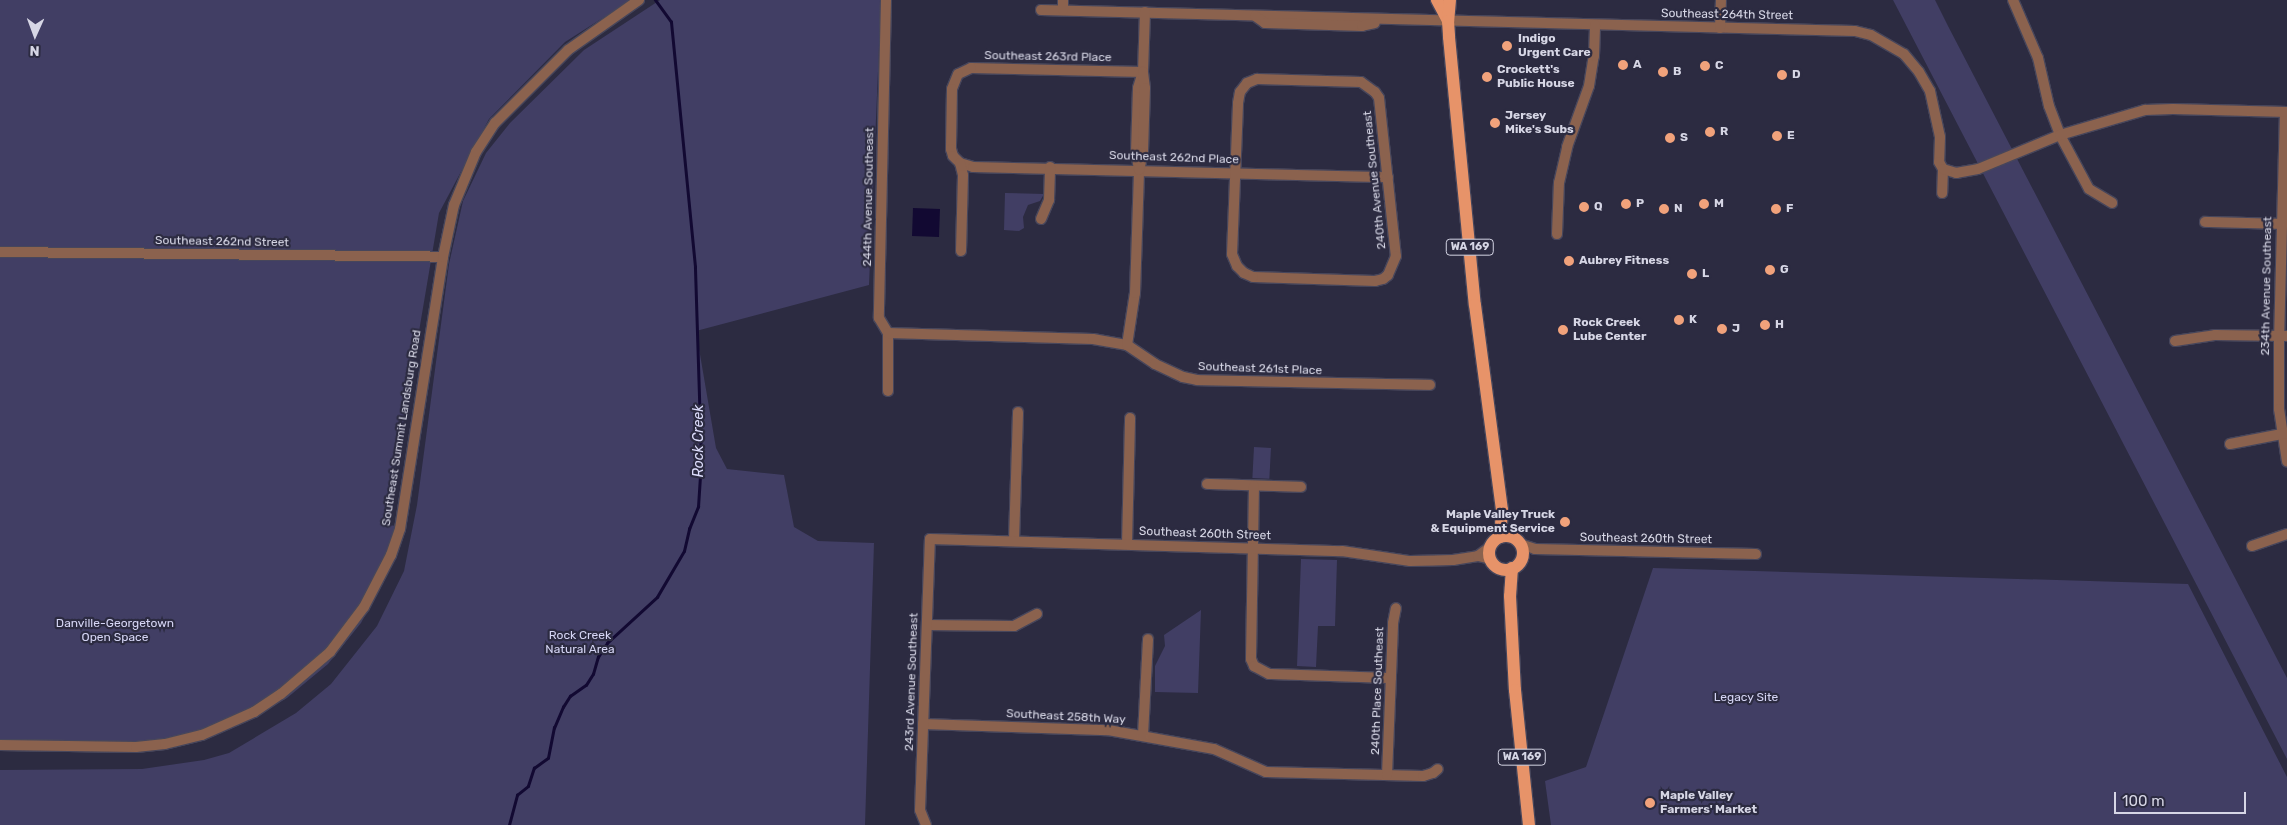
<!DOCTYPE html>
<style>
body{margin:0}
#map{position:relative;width:2287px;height:825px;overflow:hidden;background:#2c2b41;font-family:Rubik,sans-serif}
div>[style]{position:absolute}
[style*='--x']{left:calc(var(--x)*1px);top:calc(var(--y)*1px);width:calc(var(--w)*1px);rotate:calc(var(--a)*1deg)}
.green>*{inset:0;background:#413e64;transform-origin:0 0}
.water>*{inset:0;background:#120932;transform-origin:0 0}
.stream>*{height:2.5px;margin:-1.25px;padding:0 1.25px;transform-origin:1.25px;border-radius:1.25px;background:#120932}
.roads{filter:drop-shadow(1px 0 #47465b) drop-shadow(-1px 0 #47465b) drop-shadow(0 1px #47465b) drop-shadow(0 -1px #47465b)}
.minor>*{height:10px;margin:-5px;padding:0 5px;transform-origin:5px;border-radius:5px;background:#8b624e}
.tertiary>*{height:10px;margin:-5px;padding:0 5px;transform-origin:5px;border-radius:5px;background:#8b624e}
.primary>*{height:12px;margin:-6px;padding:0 6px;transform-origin:6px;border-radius:6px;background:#e79369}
.primary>.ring{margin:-6px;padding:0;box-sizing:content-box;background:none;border:12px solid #e79369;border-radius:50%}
.dots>*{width:14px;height:14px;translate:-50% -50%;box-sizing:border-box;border:2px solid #2c2b41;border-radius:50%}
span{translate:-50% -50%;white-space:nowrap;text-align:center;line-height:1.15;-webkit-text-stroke:4.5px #2c2b41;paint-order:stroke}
.shield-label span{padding:1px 4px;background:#2c2b41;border:1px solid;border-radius:4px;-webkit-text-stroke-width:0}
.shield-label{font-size:11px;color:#d6d6e5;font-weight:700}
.street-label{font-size:12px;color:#d6d6e5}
.poi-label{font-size:12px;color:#d6d6e5;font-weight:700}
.left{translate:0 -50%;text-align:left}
.right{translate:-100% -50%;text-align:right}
.park-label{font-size:12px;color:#d6d6f5}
.water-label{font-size:14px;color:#dcdcfb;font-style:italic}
.north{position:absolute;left:10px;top:10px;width:50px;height:50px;-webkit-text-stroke:4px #2c2b41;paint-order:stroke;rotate:182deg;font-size:14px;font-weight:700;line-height:20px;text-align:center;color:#d6d6e5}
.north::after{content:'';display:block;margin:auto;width:18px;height:22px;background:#d6d6e5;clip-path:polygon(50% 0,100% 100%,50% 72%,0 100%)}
.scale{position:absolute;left:2114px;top:792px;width:132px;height:22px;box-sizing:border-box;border:2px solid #d6d6e5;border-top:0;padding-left:6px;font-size:15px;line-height:18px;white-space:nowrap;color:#d6d6e5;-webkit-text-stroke:4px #2c2b41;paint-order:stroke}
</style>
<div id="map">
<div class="green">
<i style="clip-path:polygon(0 0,631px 0,565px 42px,489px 119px,439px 213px,399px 450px,384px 525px,400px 526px,385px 576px,361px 623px,328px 664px,287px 698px,256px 716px,175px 742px,0 747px)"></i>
<i style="clip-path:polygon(660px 0,881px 0,869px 285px,696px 331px,716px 448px,727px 469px,784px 475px,794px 527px,818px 541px,874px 543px,865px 825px,0 825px,0 770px,142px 769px,204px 760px,229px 753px,296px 713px,331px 684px,377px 626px,404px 571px,417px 505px,449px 264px,463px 201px,486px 153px,510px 123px,584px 50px)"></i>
<i style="clip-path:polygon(1893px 0,1935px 0,1948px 26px,2287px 678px,2287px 759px)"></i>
<i style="clip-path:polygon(1005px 193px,1044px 194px,1040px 201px,1028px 205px,1023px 217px,1024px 228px,1019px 231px,1004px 230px)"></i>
<i style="left:1254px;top:447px;width:17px;height:31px;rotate:3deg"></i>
<i style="clip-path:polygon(1301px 559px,1337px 560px,1335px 626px,1318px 626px,1316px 667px,1297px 666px)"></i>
<i style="clip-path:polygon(1653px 568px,2188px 584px,2287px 777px,2287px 825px,1551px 825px,1545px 781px,1586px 767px)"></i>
<i style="clip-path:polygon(1201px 610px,1198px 693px,1155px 692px,1155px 666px,1165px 646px,1164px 635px)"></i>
</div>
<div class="water">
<i style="left:913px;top:208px;width:27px;height:28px;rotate:2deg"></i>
</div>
<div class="stream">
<i style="--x:509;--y:825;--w:31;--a:-75"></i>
<i style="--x:517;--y:795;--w:14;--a:-39"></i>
<i style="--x:528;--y:786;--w:19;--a:-72"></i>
<i style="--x:534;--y:768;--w:17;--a:-36"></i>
<i style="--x:548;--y:758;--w:31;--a:-79"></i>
<i style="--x:554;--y:728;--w:23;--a:-67"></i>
<i style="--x:563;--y:707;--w:13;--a:-58"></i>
<i style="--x:570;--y:696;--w:19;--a:-35"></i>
<i style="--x:586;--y:685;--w:13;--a:-58"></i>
<i style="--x:593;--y:674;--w:18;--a:-74"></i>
<i style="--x:598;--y:657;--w:17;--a:-57"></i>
<i style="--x:607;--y:643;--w:68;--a:-42.6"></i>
<i style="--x:657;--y:597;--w:53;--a:-59.6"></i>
<i style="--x:684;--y:551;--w:23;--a:-77"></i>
<i style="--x:689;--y:529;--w:24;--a:-68"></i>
<i style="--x:698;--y:507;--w:47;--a:-86.3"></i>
<i style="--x:701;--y:460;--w:193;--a:-91.8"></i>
<i style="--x:695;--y:267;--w:246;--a:-95.6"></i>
<i style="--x:671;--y:22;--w:27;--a:-126"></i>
</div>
<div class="roads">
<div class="minor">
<i style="--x:886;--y:0;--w:318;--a:91.3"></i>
<i style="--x:879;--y:318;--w:17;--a:59"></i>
<i style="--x:888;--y:333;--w:58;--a:90"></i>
<i style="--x:2013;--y:0;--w:63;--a:66.7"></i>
<i style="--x:2038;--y:58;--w:49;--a:77.1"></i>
<i style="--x:2049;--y:106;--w:31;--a:69"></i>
<i style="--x:2060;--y:135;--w:61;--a:61.8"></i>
<i style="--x:2089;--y:189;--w:27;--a:31"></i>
<i style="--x:1041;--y:10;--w:814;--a:1.48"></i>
<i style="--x:1855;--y:31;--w:16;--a:14"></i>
<i style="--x:1871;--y:35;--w:38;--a:30"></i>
<i style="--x:1904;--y:54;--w:23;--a:50"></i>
<i style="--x:1919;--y:72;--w:22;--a:60"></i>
<i style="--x:1930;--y:91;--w:47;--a:77.7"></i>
<i style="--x:1940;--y:137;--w:25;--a:92"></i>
<i style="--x:1939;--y:162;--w:8;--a:60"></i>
<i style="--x:1943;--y:169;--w:24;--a:92"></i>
<i style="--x:1063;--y:10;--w:10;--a:-90"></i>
<i style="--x:1145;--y:12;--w:60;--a:91.9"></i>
<i style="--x:1143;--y:72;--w:172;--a:-178.7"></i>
<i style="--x:971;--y:68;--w:14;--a:155"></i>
<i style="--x:958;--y:74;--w:16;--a:112"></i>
<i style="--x:952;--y:89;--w:60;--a:91"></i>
<i style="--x:951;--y:149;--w:7;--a:74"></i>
<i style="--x:953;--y:156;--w:10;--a:45"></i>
<i style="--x:960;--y:163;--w:14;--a:17"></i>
<i style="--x:973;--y:167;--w:415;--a:1.4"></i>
<i style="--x:1255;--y:16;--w:12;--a:35"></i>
<i style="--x:1265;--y:23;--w:97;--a:1.8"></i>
<i style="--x:1362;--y:26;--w:13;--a:-13"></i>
<i style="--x:1720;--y:28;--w:28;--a:-88"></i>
<i style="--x:1257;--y:79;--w:104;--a:1.7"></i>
<i style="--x:1361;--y:82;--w:17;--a:36"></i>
<i style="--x:1375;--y:92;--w:7;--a:56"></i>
<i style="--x:1379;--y:98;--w:159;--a:83.9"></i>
<i style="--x:1396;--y:256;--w:21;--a:113"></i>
<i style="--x:1388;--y:275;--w:6;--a:141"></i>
<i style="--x:1383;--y:279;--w:8;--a:166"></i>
<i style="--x:1375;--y:281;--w:122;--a:-178.1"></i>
<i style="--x:1253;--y:277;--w:10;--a:-156"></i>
<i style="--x:1244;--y:273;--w:10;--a:-135"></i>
<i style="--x:1237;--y:266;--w:13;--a:-113"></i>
<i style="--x:1232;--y:254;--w:151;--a:-87.7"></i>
<i style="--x:1238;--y:103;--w:11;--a:-80"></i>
<i style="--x:1240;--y:92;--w:11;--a:-52"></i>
<i style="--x:1247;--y:83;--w:11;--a:-22"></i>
<i style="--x:2285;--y:112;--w:224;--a:91.5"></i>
<i style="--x:2279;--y:336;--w:73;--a:90"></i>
<i style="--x:2279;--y:409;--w:53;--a:81.3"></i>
<i style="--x:960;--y:163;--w:12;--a:76"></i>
<i style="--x:963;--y:175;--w:76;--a:91.5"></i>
<i style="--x:1943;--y:169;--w:14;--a:17"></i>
<i style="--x:1956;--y:173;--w:22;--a:-10"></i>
<i style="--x:1978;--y:169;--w:89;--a:-22.5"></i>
<i style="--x:2060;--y:135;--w:89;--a:-16.4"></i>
<i style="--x:2145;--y:110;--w:28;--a:-2"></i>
<i style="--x:2173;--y:109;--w:114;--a:1.5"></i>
<i style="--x:1041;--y:219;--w:21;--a:-67"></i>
<i style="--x:1049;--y:200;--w:33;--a:-88"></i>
<i style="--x:2205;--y:222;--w:75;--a:1.5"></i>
<i style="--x:1557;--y:234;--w:51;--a:-87.8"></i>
<i style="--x:1559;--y:183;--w:37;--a:-77"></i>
<i style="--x:1567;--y:147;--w:65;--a:-70.2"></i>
<i style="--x:1589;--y:86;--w:30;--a:-81"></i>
<i style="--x:1594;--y:56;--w:31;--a:-88"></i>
<i style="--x:0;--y:252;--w:443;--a:0.6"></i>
<i style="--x:888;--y:333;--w:205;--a:1.7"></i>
<i style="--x:1093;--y:339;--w:35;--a:10"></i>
<i style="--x:1127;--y:345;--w:34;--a:34"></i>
<i style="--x:1155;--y:364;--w:31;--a:25"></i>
<i style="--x:1183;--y:377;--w:14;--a:12"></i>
<i style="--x:1197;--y:380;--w:233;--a:1.2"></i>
<i style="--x:2175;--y:341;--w:40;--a:-8.5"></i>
<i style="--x:2215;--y:335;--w:72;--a:0.8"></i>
<i style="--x:1127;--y:345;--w:53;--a:-81.3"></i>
<i style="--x:1135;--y:293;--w:123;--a:-88.1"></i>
<i style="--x:1139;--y:170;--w:18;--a:-99"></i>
<i style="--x:1136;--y:152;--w:64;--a:-88.2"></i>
<i style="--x:1138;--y:88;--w:17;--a:-73"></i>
<i style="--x:1143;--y:72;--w:16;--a:83"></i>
<i style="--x:1145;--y:88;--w:65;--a:91.8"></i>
<i style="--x:1143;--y:153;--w:17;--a:103"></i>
<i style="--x:2230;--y:444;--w:58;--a:-10.9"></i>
<i style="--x:1207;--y:484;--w:94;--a:1.8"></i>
<i style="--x:1254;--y:486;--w:173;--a:91"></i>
<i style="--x:1251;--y:659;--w:8;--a:67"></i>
<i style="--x:1254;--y:666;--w:17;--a:28"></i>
<i style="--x:1269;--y:674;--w:122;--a:1.9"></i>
<i style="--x:1014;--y:541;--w:129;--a:-88.2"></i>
<i style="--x:1127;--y:544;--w:126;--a:-88.6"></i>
<i style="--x:1520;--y:544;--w:16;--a:18"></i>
<i style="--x:1535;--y:549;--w:221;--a:1.3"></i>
<i style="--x:2252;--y:546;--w:37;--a:-19"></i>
<i style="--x:1478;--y:556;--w:15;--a:-37"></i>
<i style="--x:927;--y:625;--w:87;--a:0.7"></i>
<i style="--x:1014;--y:626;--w:26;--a:-28"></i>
<i style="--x:923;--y:724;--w:185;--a:1.9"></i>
<i style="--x:1108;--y:730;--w:108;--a:10.2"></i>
<i style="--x:1214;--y:749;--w:57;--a:23.9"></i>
<i style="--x:1266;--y:772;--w:157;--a:1.5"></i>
<i style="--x:1423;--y:776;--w:10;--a:-17"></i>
<i style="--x:1433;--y:773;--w:6;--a:-39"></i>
<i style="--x:1143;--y:735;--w:96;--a:-87"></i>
<i style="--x:1387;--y:775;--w:152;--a:-87.7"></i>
<i style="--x:1393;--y:623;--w:15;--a:-79"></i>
<i style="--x:926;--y:825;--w:16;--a:-112"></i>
<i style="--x:920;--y:810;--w:271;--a:-87.9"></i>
<i style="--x:930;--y:539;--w:412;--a:1.7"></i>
<i style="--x:1342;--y:551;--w:69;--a:8.4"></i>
<i style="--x:1410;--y:561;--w:43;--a:-1.3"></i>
<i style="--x:1453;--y:560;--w:25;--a:-9"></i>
<i style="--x:1478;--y:556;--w:13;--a:13"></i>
</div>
<div class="tertiary">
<i style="--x:0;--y:745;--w:136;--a:0.8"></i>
<i style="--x:136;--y:747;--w:29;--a:-6"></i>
<i style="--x:165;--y:744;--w:38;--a:-14"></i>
<i style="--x:202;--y:735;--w:57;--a:-23.9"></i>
<i style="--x:254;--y:712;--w:32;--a:-34"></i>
<i style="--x:281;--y:694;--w:65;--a:-40.6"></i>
<i style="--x:330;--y:652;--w:56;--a:-52.9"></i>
<i style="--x:364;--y:607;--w:59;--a:-62.6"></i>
<i style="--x:391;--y:555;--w:28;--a:-71"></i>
<i style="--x:400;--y:529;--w:275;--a:-81"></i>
<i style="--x:443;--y:257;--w:53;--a:-78.1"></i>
<i style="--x:454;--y:205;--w:57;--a:-67.5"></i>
<i style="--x:476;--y:152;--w:35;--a:-57"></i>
<i style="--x:495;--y:123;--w:103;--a:-45"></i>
<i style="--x:568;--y:50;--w:87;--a:-35.2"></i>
</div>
<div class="primary">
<i style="--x:1437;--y:0;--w:24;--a:62"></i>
<i style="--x:1450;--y:0;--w:21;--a:95"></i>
<i style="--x:1448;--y:21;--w:16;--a:86"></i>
<i style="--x:1449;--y:37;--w:269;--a:84.5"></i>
<i style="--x:1475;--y:305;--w:207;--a:82.5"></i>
<i style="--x:1502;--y:510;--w:27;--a:94"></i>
<i class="ring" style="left:1489px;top:536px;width:22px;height:22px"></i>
<i style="--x:1512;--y:568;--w:28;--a:94"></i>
<i style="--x:1510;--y:596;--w:94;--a:87"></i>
<i style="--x:1515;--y:690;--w:136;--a:84.1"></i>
</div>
</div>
<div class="dots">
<i style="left:1507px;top:46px;background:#f1a27b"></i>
<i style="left:1623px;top:65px;background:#f1a27b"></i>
<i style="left:1705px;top:66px;background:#f1a27b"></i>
<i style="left:1663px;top:72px;background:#f1a27b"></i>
<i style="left:1782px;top:75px;background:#f1a27b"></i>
<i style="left:1487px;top:77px;background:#f1a27b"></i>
<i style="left:1495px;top:123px;background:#f1a27b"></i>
<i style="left:1710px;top:132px;background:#f1a27b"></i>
<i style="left:1777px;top:136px;background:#f1a27b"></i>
<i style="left:1670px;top:138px;background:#f1a27b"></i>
<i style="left:1626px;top:204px;background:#f1a27b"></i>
<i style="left:1704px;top:204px;background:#f1a27b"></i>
<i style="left:1584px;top:207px;background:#f1a27b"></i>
<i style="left:1664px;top:209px;background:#f1a27b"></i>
<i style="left:1776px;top:209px;background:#f1a27b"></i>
<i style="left:1569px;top:261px;background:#f1a27b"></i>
<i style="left:1770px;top:270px;background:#f1a27b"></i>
<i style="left:1692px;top:274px;background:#f1a27b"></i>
<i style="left:1679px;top:320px;background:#f1a27b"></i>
<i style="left:1765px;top:325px;background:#f1a27b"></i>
<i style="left:1722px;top:329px;background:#f1a27b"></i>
<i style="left:1563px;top:330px;background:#f1a27b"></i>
<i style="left:1565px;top:522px;background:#f1a27b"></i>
<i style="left:1650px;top:803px;background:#f1a27b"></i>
</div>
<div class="shield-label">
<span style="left:1470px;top:247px">WA 169</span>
<span style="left:1522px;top:757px">WA 169</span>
</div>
<div class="street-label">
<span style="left:1727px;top:15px;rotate:1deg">Southeast 264th Street</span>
<span style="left:1048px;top:57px;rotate:1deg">Southeast 263rd Place</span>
<span style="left:1174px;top:158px;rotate:2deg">Southeast 262nd Place</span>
<span style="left:1375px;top:180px;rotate:-96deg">240th Avenue Southeast</span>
<span style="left:869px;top:197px;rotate:-89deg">244th Avenue Southeast</span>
<span style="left:222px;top:242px;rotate:1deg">Southeast 262nd Street</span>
<span style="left:2267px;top:286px;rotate:-89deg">234th Avenue Southeast</span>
<span style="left:1260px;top:369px;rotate:2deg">Southeast 261st Place</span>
<span style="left:402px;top:428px;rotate:-81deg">Southeast Summit Landsburg Road</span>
<span style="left:1205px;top:534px;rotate:2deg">Southeast 260th Street</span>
<span style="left:1646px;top:539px;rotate:1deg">Southeast 260th Street</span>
<span style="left:912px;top:682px;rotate:-88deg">243rd Avenue Southeast</span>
<span style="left:1378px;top:691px;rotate:-88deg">240th Place Southeast</span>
<span style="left:1066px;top:717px;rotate:3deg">Southeast 258th Way</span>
</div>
<div class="poi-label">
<span class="left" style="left:1518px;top:46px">Indigo<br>Urgent Care</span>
<span class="left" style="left:1633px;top:65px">A</span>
<span class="left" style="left:1715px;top:66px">C</span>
<span class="left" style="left:1497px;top:77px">Crockett's<br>Public House</span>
<span class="left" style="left:1673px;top:72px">B</span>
<span class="left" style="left:1792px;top:75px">D</span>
<span class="left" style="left:1505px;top:123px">Jersey<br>Mike's Subs</span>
<span class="left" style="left:1720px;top:132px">R</span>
<span class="left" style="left:1787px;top:136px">E</span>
<span class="left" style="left:1680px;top:138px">S</span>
<span class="left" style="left:1636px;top:204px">P</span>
<span class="left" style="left:1714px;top:204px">M</span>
<span class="left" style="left:1594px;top:207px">Q</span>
<span class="left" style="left:1674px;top:209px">N</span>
<span class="left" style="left:1786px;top:209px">F</span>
<span class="left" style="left:1579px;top:261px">Aubrey Fitness</span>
<span class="left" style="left:1780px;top:270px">G</span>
<span class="left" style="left:1702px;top:274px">L</span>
<span class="left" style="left:1689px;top:320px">K</span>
<span class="left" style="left:1573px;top:330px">Rock Creek<br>Lube Center</span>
<span class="left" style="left:1775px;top:325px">H</span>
<span class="left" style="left:1732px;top:329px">J</span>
<span class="right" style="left:1555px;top:522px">Maple Valley Truck<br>&amp; Equipment Service</span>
<span class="left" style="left:1660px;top:803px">Maple Valley<br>Farmers' Market</span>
</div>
<div class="park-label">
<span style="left:115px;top:631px">Danville-Georgetown<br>Open Space</span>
<span style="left:580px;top:643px">Rock Creek<br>Natural Area</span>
<span style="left:1746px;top:698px">Legacy Site</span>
</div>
<div class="water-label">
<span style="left:699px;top:441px;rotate:-90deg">Rock Creek</span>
</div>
<div class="north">N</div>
<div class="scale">100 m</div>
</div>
